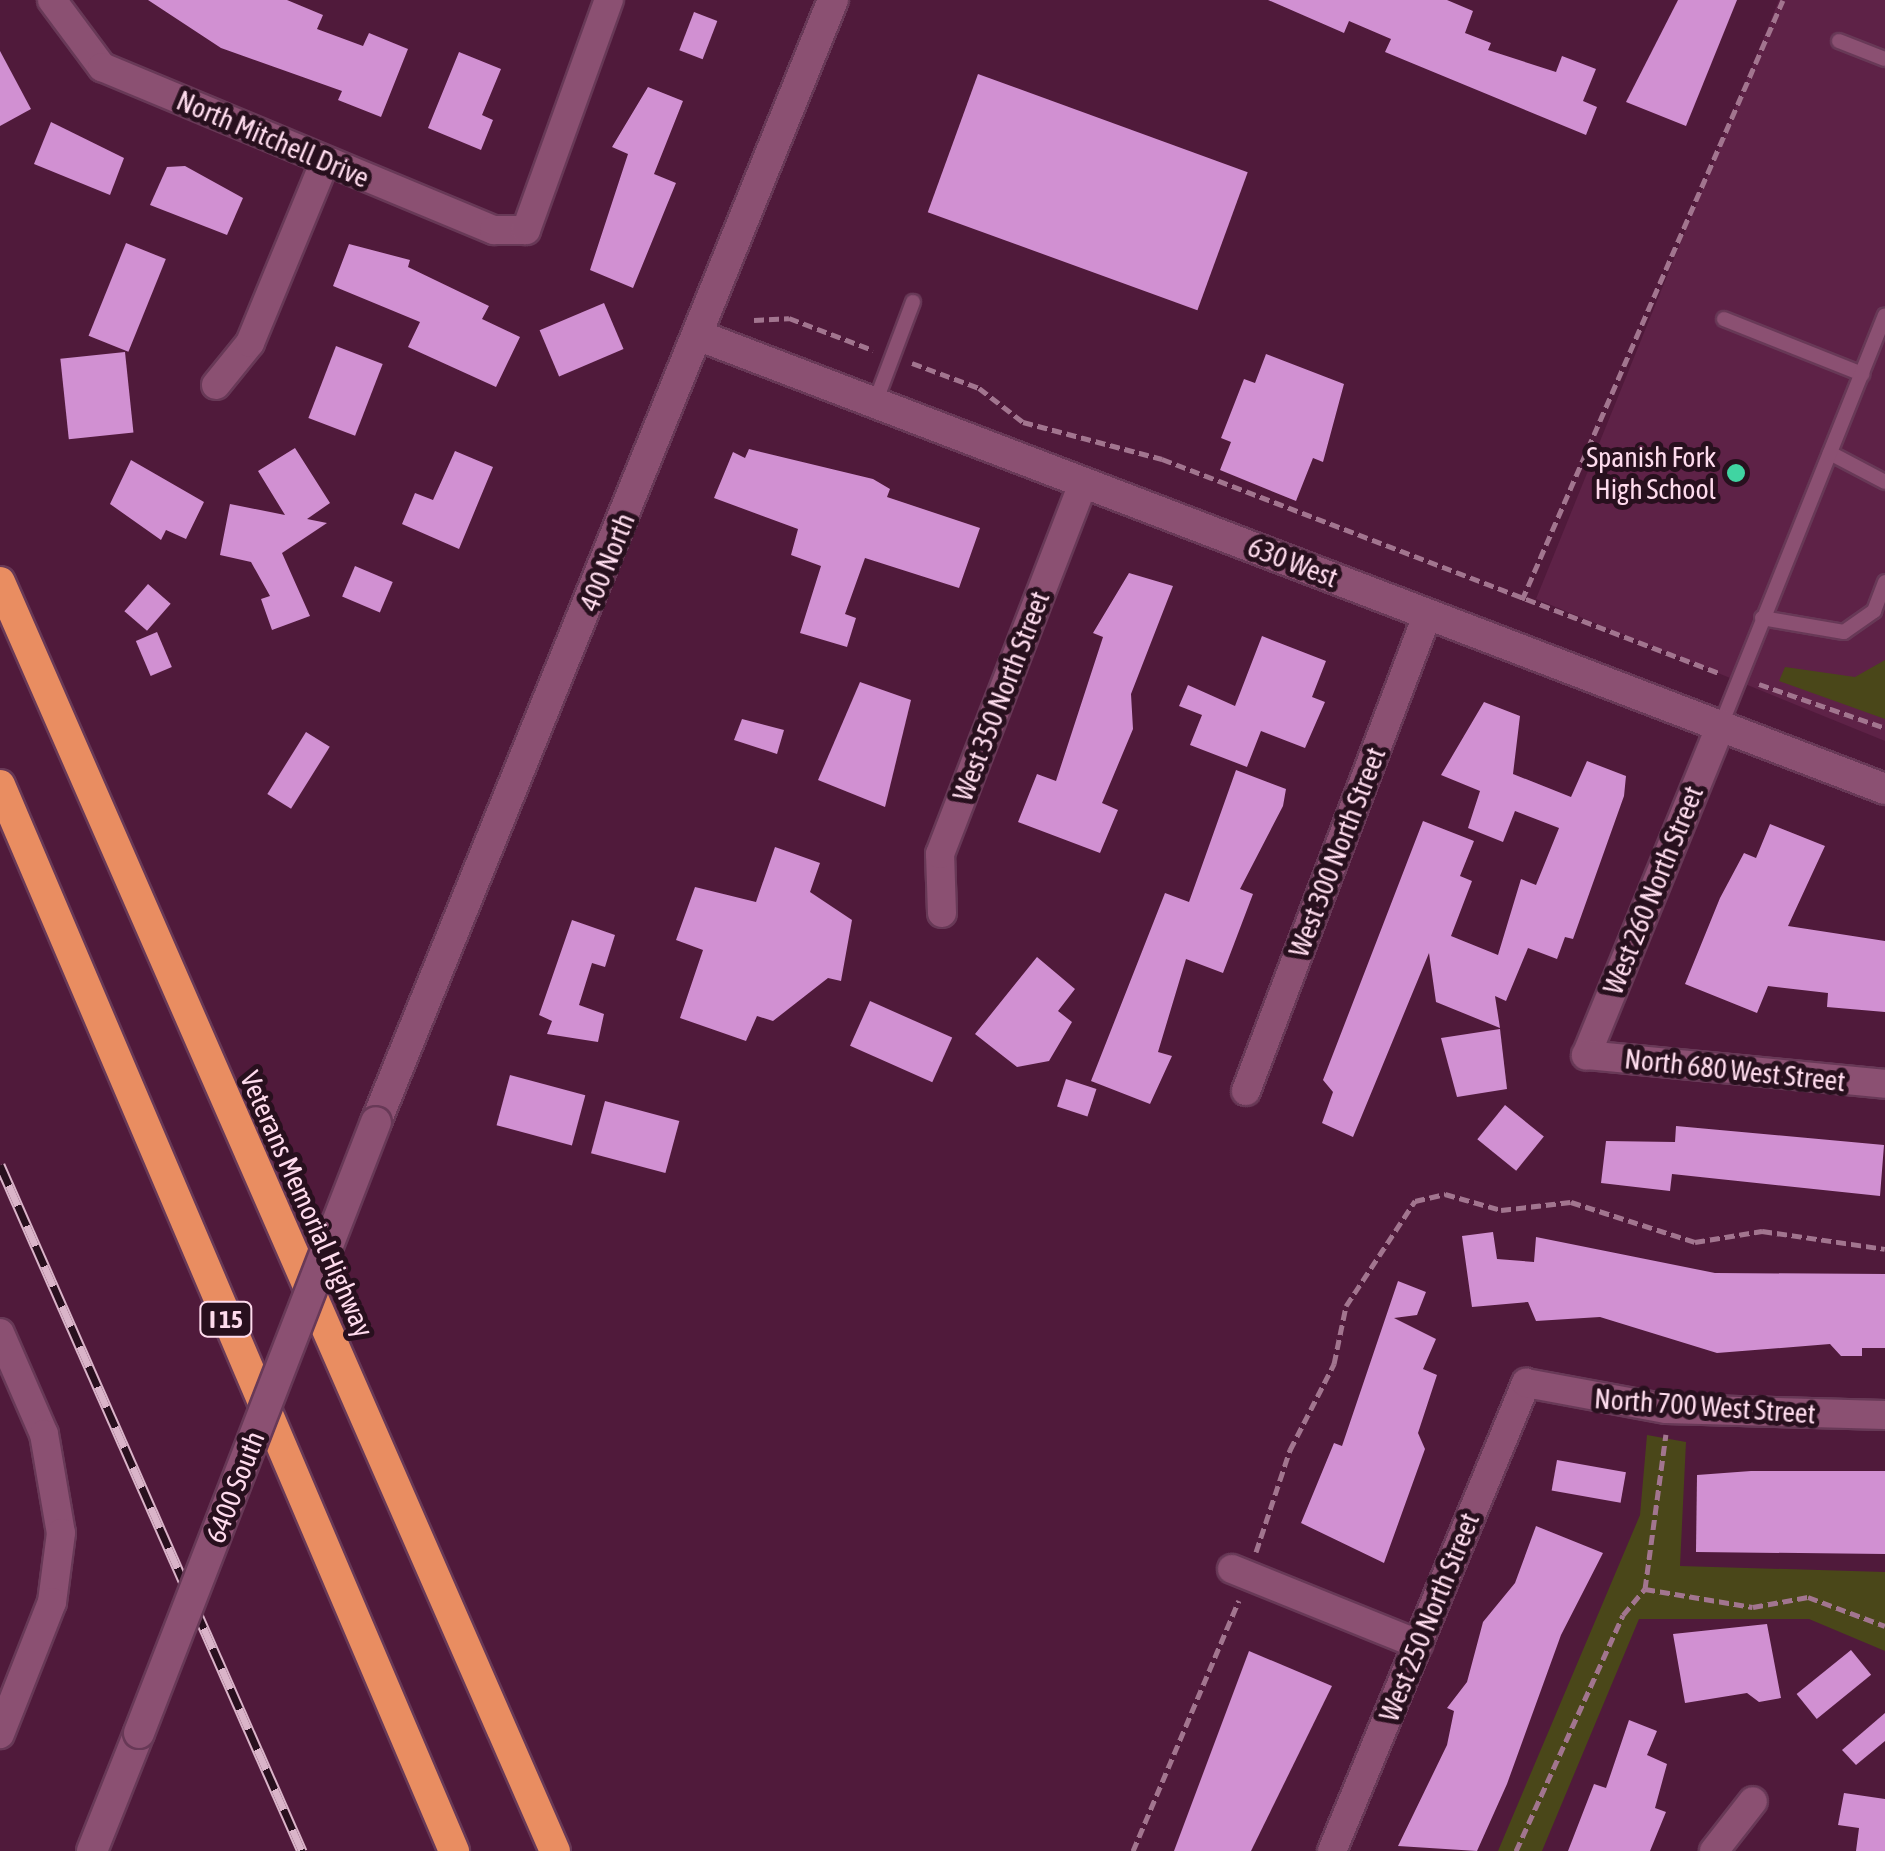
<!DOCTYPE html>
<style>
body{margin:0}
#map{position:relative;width:1885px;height:1851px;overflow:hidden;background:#501a3b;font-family:"Asap Condensed",sans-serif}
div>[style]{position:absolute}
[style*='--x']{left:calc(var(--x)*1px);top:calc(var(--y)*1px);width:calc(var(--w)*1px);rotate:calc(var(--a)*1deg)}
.built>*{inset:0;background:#5e2247}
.green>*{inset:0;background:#4a4719}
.building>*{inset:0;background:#d190d2;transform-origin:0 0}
.path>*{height:5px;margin-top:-2.5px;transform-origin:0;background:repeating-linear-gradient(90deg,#a2758f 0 10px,transparent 0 15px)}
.roads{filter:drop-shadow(2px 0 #683957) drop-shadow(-2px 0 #683957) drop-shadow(0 2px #683957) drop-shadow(0 -2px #683957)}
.lane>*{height:14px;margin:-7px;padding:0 7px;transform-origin:7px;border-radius:7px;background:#8b5072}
.street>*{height:28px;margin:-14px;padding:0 14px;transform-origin:14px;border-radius:14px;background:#8b5072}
.secondary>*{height:30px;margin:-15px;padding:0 15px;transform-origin:15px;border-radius:15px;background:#8b5072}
.highway>*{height:30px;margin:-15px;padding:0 15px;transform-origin:15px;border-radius:15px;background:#e98d61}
.rail>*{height:11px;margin-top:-5.5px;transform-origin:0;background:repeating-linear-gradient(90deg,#28101e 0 22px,#dab4c9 0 44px);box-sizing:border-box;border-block:2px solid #dab4c9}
.bridges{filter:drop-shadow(2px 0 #683957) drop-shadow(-2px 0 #683957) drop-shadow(0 2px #683957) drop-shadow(0 -2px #683957)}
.secondary-bridge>*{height:30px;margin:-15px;padding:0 15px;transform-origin:15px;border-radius:15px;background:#8b5072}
.dots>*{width:28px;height:28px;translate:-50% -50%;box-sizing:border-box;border:5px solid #28101e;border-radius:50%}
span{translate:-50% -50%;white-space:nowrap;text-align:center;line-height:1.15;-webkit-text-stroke:10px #28101e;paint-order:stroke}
.shield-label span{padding:2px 8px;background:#28101e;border:2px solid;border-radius:8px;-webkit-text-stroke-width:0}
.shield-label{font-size:25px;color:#fedbed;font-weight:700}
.street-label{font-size:28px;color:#fedbed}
.poi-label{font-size:28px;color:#fedbed}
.right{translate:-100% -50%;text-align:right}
</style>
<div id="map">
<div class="built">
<i style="clip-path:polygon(1779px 0,1885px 0,1885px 741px,1536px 599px)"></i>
</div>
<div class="green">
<i style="clip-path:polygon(1885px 660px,1885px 719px,1779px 681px,1785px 667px,1855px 677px)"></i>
<i style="clip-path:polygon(1647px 1435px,1686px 1442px,1680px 1566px,1885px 1572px,1885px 1651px,1809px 1619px,1639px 1619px,1542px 1851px,1498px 1851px,1640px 1515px)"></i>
</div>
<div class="building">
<i style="clip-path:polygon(148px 0,287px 0,323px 15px,317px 29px,363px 46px,369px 33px,408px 49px,381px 117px,338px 100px,342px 91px,221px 48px)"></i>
<i style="clip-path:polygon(1268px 0,1447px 0,1473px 11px,1465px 33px,1491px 43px,1488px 50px,1556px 72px,1562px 56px,1596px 69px,1583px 101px,1597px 107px,1586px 135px,1385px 52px,1391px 39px,1349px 21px,1344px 33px)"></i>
<i style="clip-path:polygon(1678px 0,1737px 0,1686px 126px,1626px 102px)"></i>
<i style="left:694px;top:12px;width:25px;height:41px;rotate:21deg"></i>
<i style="clip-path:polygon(0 51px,31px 109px,0 126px)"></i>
<i style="clip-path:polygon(459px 52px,501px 69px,482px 115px,493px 120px,481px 150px,428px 128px)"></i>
<i style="left:978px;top:74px;width:287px;height:147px;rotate:20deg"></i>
<i style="clip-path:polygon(648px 87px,683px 101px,654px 174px,676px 183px,633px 288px,590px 270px,628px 154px,612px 147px)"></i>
<i style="clip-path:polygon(51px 122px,124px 158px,110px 195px,34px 164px)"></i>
<i style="clip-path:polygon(185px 166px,243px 198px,227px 235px,150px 205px,167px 167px)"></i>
<i style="left:126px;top:243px;width:43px;height:100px;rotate:22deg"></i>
<i style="clip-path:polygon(349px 244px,410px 260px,408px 267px,489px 306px,482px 319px,520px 337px,496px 387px,408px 347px,420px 322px,333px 286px)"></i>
<i style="left:604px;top:303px;width:50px;height:70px;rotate:67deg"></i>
<i style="left:336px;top:346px;width:50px;height:77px;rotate:21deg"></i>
<i style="left:125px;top:352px;width:81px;height:65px;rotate:84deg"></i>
<i style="clip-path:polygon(1266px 354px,1344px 384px,1323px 462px,1313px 458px,1296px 501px,1220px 470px,1231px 442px,1221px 438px,1244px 379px,1255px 383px)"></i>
<i style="clip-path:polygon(295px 448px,330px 503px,307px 519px,327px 523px,282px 553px,310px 616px,272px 630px,261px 599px,270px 596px,251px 562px,220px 555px,230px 504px,285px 515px,258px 471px)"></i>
<i style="clip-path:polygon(749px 449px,873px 479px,890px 489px,887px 497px,980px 528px,959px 588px,865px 558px,845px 614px,856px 618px,847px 647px,800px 633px,821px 566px,791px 555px,798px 529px,714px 498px,733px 452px,745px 458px)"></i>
<i style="clip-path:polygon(455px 451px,493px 467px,459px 549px,402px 524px,415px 493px,433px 500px)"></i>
<i style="clip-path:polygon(131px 460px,204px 502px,186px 539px,166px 530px,161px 540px,110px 504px)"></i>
<i style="left:355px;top:566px;width:41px;height:33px;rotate:23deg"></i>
<i style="clip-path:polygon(1129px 573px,1173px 586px,1131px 694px,1133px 729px,1102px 803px,1118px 810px,1100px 853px,1018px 822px,1037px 774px,1056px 781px,1103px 637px,1093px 633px)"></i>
<i style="left:148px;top:584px;width:30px;height:36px;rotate:41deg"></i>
<i style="left:157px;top:632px;width:38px;height:23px;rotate:67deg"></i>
<i style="clip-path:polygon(1262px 636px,1326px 661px,1312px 697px,1325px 702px,1305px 748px,1261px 731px,1247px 767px,1190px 745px,1202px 715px,1179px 706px,1188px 685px,1235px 706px)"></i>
<i style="clip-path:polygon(860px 682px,911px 700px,885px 807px,818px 780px)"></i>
<i style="clip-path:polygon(1484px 702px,1520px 716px,1513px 774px,1571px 797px,1587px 761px,1626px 776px,1624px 796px,1573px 939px,1565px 937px,1557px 959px,1528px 948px,1506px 1001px,1495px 996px,1500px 1028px,1436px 1002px,1429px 953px,1353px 1137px,1322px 1123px,1333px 1092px,1323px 1080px,1423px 821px,1474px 841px,1460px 876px,1472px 881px,1451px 936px,1498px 955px,1521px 879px,1536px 885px,1559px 828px,1515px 811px,1503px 842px,1468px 828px,1480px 791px,1441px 775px)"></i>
<i style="clip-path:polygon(742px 719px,784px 730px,777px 754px,734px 740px)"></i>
<i style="left:306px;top:732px;width:28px;height:73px;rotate:32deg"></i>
<i style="clip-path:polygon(1236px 770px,1286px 789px,1283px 806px,1240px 889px,1253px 894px,1223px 973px,1186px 959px,1158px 1052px,1172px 1056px,1150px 1104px,1091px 1081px,1165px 893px,1189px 902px)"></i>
<i style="clip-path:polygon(1770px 824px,1825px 846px,1788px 926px,1885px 941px,1885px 1012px,1827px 1007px,1828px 993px,1768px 986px,1757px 1013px,1685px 984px,1720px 898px,1744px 853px,1756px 858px)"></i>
<i style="clip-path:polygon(775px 847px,820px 863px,810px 892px,852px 920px,841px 981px,828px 978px,773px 1021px,757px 1016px,746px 1041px,680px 1018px,703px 950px,676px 940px,695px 887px,756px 902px)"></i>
<i style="clip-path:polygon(572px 920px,615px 935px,605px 967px,592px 963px,579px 1005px,604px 1014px,598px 1042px,547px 1034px,552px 1021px,539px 1015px)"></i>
<i style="clip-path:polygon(1037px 957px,1075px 989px,1058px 1011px,1072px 1022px,1049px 1061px,1017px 1067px,975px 1034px)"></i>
<i style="left:870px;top:1001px;width:90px;height:49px;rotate:24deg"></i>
<i style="clip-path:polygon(1500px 1029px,1507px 1089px,1457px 1097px,1441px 1038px)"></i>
<i style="left:510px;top:1075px;width:78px;height:52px;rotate:15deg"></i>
<i style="left:1066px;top:1079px;width:32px;height:29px;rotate:18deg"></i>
<i style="left:605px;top:1101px;width:77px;height:54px;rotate:15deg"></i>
<i style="left:1505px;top:1105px;width:50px;height:44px;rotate:39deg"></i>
<i style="clip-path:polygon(1676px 1126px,1884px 1145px,1880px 1196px,1672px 1174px,1670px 1191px,1601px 1183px,1606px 1141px,1675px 1142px)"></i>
<i style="clip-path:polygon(1493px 1232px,1497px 1259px,1534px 1262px,1536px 1237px,1715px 1273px,1885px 1274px,1885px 1348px,1862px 1348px,1862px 1356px,1841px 1356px,1830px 1344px,1717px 1353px,1600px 1317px,1536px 1321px,1528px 1302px,1472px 1307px,1462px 1236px)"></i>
<i style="clip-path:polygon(1398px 1281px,1426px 1292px,1417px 1315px,1394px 1318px,1436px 1339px,1423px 1369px,1437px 1375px,1418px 1433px,1425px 1449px,1384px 1563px,1301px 1523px,1334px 1443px,1342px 1446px)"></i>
<i style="left:1557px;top:1460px;width:70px;height:31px;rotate:10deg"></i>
<i style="clip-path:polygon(1751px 1471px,1885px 1471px,1885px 1554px,1696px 1552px,1697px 1475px)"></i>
<i style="clip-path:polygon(1536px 1526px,1603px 1553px,1561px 1635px,1507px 1784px,1477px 1851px,1398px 1846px,1447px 1745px,1454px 1711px,1447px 1708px,1467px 1682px,1483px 1622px,1515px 1583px)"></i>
<i style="clip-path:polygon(1767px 1624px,1781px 1698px,1759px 1702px,1747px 1693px,1685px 1703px,1673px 1634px)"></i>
<i style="left:1851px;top:1650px;width:32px;height:70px;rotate:51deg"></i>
<i style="clip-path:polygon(1249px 1651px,1332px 1686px,1251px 1851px,1174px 1851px)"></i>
<i style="clip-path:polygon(1885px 1713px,1885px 1741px,1856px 1765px,1842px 1750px)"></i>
<i style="clip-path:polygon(1629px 1720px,1657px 1731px,1647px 1755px,1667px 1764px,1655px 1808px,1666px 1812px,1650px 1851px,1568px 1851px,1594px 1784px,1606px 1788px)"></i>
<i style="clip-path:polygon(1844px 1793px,1885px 1799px,1885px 1851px,1856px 1851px,1859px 1828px,1838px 1825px)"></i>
</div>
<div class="path">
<i style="--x:754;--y:320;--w:35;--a:-3"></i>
<i style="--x:789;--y:318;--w:90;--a:20.9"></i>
<i style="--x:912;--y:363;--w:72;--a:20.5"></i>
<i style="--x:979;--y:388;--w:56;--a:37.7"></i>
<i style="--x:1023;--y:422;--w:144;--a:14.9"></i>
<i style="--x:1162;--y:459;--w:597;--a:21.02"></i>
<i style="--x:1522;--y:600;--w:654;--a:-66.49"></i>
<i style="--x:1759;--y:684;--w:133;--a:19.2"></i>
<i style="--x:1256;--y:1552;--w:108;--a:-71.6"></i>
<i style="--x:1290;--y:1450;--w:97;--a:-62.9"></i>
<i style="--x:1334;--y:1364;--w:59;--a:-78.3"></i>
<i style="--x:1346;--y:1306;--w:126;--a:-56.7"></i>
<i style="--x:1415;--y:1201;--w:31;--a:-13"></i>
<i style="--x:1445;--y:1194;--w:58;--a:15.9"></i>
<i style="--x:1501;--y:1210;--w:70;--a:-6.5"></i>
<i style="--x:1571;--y:1202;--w:130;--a:17.9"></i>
<i style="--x:1695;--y:1242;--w:68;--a:-9.3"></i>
<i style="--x:1762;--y:1231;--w:124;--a:8.3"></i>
<i style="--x:1645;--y:1589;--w:156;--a:-82.3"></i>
<i style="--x:1133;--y:1851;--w:272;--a:-67.1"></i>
<i style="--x:1516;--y:1851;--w:259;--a:-65.6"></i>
<i style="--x:1623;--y:1615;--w:34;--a:-50"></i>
<i style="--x:1645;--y:1589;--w:109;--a:9.5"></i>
<i style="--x:1753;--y:1607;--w:56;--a:-10.3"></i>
<i style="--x:1808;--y:1597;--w:82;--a:20.6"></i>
</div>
<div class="roads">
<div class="lane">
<i style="--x:1839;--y:41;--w:49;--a:21.4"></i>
<i style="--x:1724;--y:319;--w:149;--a:21.7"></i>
<i style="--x:875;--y:403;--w:108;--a:-69.4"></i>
<i style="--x:1830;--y:453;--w:62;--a:27.8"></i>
<i style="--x:1762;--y:618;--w:83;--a:9.7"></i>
<i style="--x:1844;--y:632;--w:37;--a:-35"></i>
<i style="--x:1874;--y:611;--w:31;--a:-69"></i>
<i style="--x:1721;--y:725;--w:441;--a:-68.2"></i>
</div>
<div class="street">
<i style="--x:52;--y:0;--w:84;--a:53.3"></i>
<i style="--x:102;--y:67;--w:425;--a:22.6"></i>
<i style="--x:494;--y:230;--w:32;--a:0"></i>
<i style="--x:526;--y:230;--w:245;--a:-70.2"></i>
<i style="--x:216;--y:385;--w:54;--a:-51"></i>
<i style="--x:250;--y:343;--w:197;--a:-67.6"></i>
<i style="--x:1721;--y:725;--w:357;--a:112.2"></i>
<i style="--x:1586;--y:1055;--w:300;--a:5.5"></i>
<i style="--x:942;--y:913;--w:59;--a:-91.9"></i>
<i style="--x:940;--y:854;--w:398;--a:-68.9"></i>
<i style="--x:1246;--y:1091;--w:511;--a:-69.16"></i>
<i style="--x:0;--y:1333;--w:110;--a:66.5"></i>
<i style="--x:44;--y:1434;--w:100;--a:80.3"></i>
<i style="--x:61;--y:1533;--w:70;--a:97.4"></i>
<i style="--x:52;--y:1602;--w:142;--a:111.5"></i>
<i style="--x:1232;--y:1569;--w:201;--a:22"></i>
<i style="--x:1332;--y:1851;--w:507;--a:-67.48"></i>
<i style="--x:1526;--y:1383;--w:142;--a:10.5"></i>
<i style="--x:1666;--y:1409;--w:219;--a:1.6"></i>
<i style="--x:1714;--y:1851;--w:63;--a:-52"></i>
</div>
<div class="secondary">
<i style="--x:700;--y:336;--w:1269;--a:20.92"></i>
<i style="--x:376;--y:1122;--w:1212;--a:-67.84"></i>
<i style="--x:92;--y:1851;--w:127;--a:-68.3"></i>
</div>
<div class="highway">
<i style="--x:0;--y:582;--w:1385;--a:66.38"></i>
<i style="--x:0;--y:785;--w:1159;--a:66.93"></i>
</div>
</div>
<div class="rail">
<i style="--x:0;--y:1165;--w:750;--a:66.24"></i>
</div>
<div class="bridges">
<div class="secondary-bridge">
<i style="--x:139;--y:1733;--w:655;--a:-68.8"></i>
</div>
</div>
<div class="dots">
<i style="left:1736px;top:473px;background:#40d4a2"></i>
</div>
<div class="shield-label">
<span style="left:226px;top:1319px">I 15</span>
</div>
<div class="street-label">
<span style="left:273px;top:139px;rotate:23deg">North Mitchell Drive</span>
<span style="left:607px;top:562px;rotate:-68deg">400 North</span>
<span style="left:1293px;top:562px;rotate:21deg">630 West</span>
<span style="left:1001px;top:696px;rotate:-69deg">West 350 North Street</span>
<span style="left:1337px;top:852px;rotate:-69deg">West 300 North Street</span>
<span style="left:1653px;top:890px;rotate:-68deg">West 260 North Street</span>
<span style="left:1735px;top:1070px;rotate:6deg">North 680 West Street</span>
<span style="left:307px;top:1204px;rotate:66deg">Veterans Memorial Highway</span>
<span style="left:1705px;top:1406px;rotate:4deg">North 700 West Street</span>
<span style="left:235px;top:1487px;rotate:-69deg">6400 South</span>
<span style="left:1429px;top:1617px;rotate:-68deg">West 250 North Street</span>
</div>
<div class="poi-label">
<span class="right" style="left:1716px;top:473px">Spanish Fork<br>High School</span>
</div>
</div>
